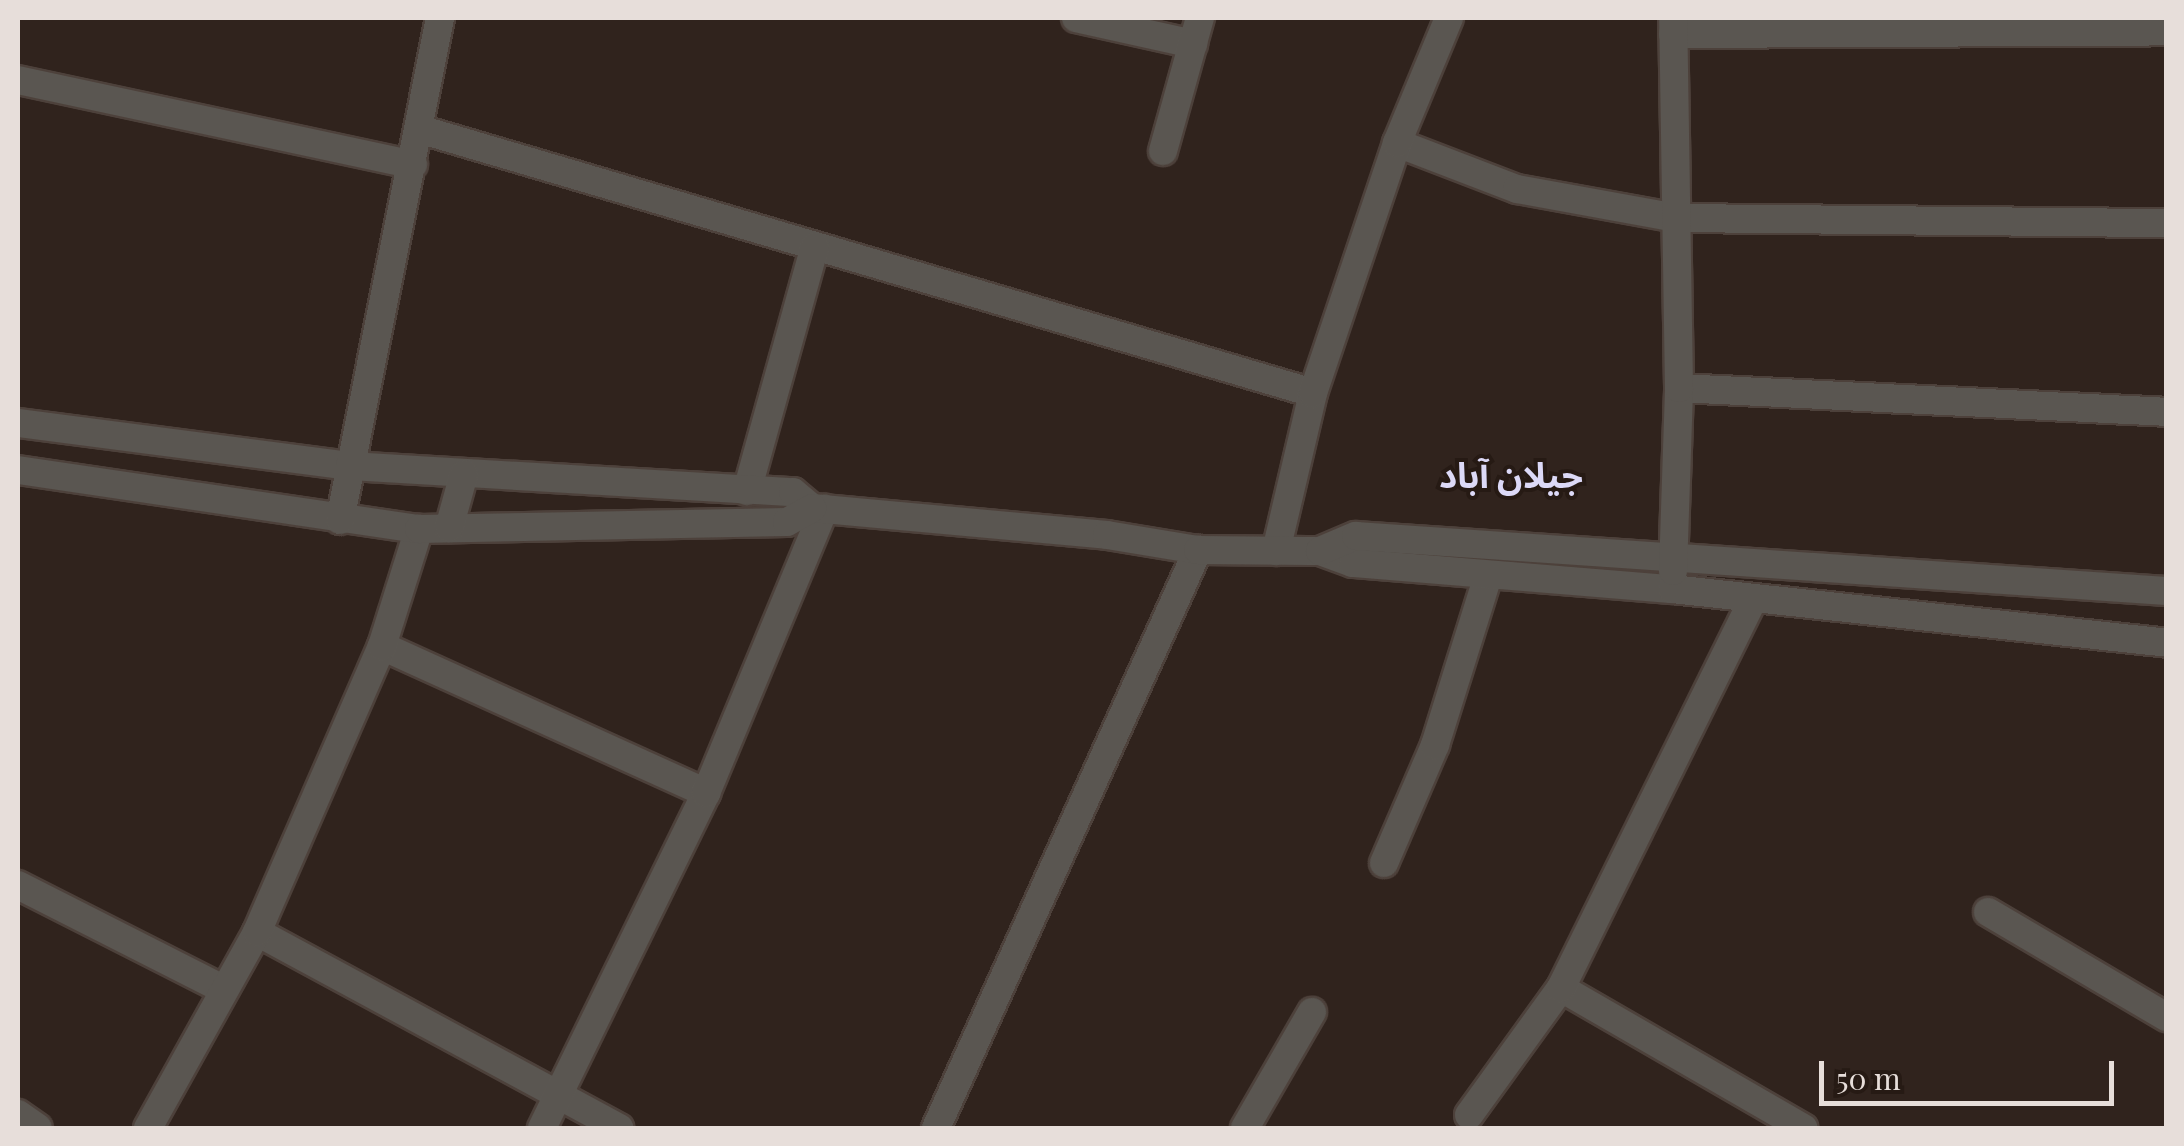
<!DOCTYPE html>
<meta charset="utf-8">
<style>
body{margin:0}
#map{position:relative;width:2184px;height:1146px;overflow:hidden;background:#30231d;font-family:"Playfair Display","Noto Sans Arabic",serif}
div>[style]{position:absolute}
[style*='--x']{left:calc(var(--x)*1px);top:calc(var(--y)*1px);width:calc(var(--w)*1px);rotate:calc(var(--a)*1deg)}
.roads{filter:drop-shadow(2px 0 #4d413b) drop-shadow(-2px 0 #4d413b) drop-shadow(0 2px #4d413b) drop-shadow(0 -2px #4d413b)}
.minor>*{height:28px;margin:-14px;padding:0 14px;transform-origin:14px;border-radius:14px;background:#5a5651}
.tertiary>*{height:28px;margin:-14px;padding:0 14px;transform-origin:14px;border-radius:14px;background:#5a5651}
span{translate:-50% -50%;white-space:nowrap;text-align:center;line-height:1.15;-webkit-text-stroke:8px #261a14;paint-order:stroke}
.quarter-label{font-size:35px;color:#dcd9f7;font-weight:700}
.frame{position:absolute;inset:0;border:20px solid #e7deda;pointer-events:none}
.scale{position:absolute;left:1819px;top:1061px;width:295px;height:45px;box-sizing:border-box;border:5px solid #e7deda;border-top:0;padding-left:12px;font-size:30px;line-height:35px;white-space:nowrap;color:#e7deda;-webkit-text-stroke:8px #261a14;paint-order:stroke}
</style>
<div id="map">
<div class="roads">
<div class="minor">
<i style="--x:1076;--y:18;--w:120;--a:12.5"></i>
<i style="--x:1673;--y:34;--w:493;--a:-0.3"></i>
<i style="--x:18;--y:80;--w:404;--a:12.1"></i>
<i style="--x:419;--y:129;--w:932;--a:16.45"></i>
<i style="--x:1397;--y:143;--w:129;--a:21"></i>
<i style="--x:1517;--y:189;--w:163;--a:10.3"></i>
<i style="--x:1677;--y:218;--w:489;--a:0.6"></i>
<i style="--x:1163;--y:151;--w:138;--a:-74.5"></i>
<i style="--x:1679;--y:388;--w:488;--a:2.8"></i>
<i style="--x:747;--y:491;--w:254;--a:-74.5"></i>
<i style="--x:1276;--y:551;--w:162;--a:-76.8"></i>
<i style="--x:1313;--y:393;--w:264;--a:-71.4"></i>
<i style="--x:1397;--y:143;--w:135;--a:-67.4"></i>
<i style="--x:382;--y:646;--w:356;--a:24.4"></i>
<i style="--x:1384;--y:863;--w:129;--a:-66.6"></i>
<i style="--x:1435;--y:745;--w:177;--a:-72.6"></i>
<i style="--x:18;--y:885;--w:230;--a:26.9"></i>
<i style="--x:1988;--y:912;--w:207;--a:30.5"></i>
<i style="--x:257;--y:932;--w:412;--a:28.4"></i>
<i style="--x:1561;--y:988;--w:280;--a:30"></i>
<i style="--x:18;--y:1114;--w:24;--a:35"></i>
<i style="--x:1469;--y:1115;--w:157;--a:-54.1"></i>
<i style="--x:1561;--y:988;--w:434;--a:-63.7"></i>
<i style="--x:148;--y:1128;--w:224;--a:-60.9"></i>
<i style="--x:257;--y:932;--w:312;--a:-66.4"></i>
<i style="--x:382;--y:646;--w:123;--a:-72.5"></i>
<i style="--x:542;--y:1128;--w:373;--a:-63.9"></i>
<i style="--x:706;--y:793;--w:308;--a:-67.4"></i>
<i style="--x:936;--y:1128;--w:635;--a:-65.62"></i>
<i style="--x:1245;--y:1128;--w:134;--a:-60"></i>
</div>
<div class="tertiary">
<i style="--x:18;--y:423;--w:335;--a:7.4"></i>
<i style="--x:350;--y:466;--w:444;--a:3.4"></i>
<i style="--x:793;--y:492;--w:25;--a:40"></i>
<i style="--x:812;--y:508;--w:296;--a:5.2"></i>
<i style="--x:1107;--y:535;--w:92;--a:9.4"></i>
<i style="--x:1198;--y:550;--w:122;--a:0.5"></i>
<i style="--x:1320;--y:551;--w:35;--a:20"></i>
<i style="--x:1353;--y:563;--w:320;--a:4.7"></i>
<i style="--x:1672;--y:589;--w:497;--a:6.2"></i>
<i style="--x:18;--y:470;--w:405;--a:8.4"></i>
<i style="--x:419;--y:529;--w:368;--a:-1.1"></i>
<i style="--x:787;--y:522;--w:29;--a:-29"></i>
<i style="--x:340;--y:520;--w:512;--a:-78.73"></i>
<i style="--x:449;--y:528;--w:56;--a:-74.5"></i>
<i style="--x:1320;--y:551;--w:39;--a:-23"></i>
<i style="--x:1356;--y:536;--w:812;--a:3.88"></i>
<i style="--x:1673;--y:571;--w:183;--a:-88.1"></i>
<i style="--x:1679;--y:388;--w:370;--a:-90.9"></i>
</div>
</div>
<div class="quarter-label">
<span style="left:1511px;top:474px">جیلان آباد</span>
</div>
<div class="frame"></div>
<div class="scale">50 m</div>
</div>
